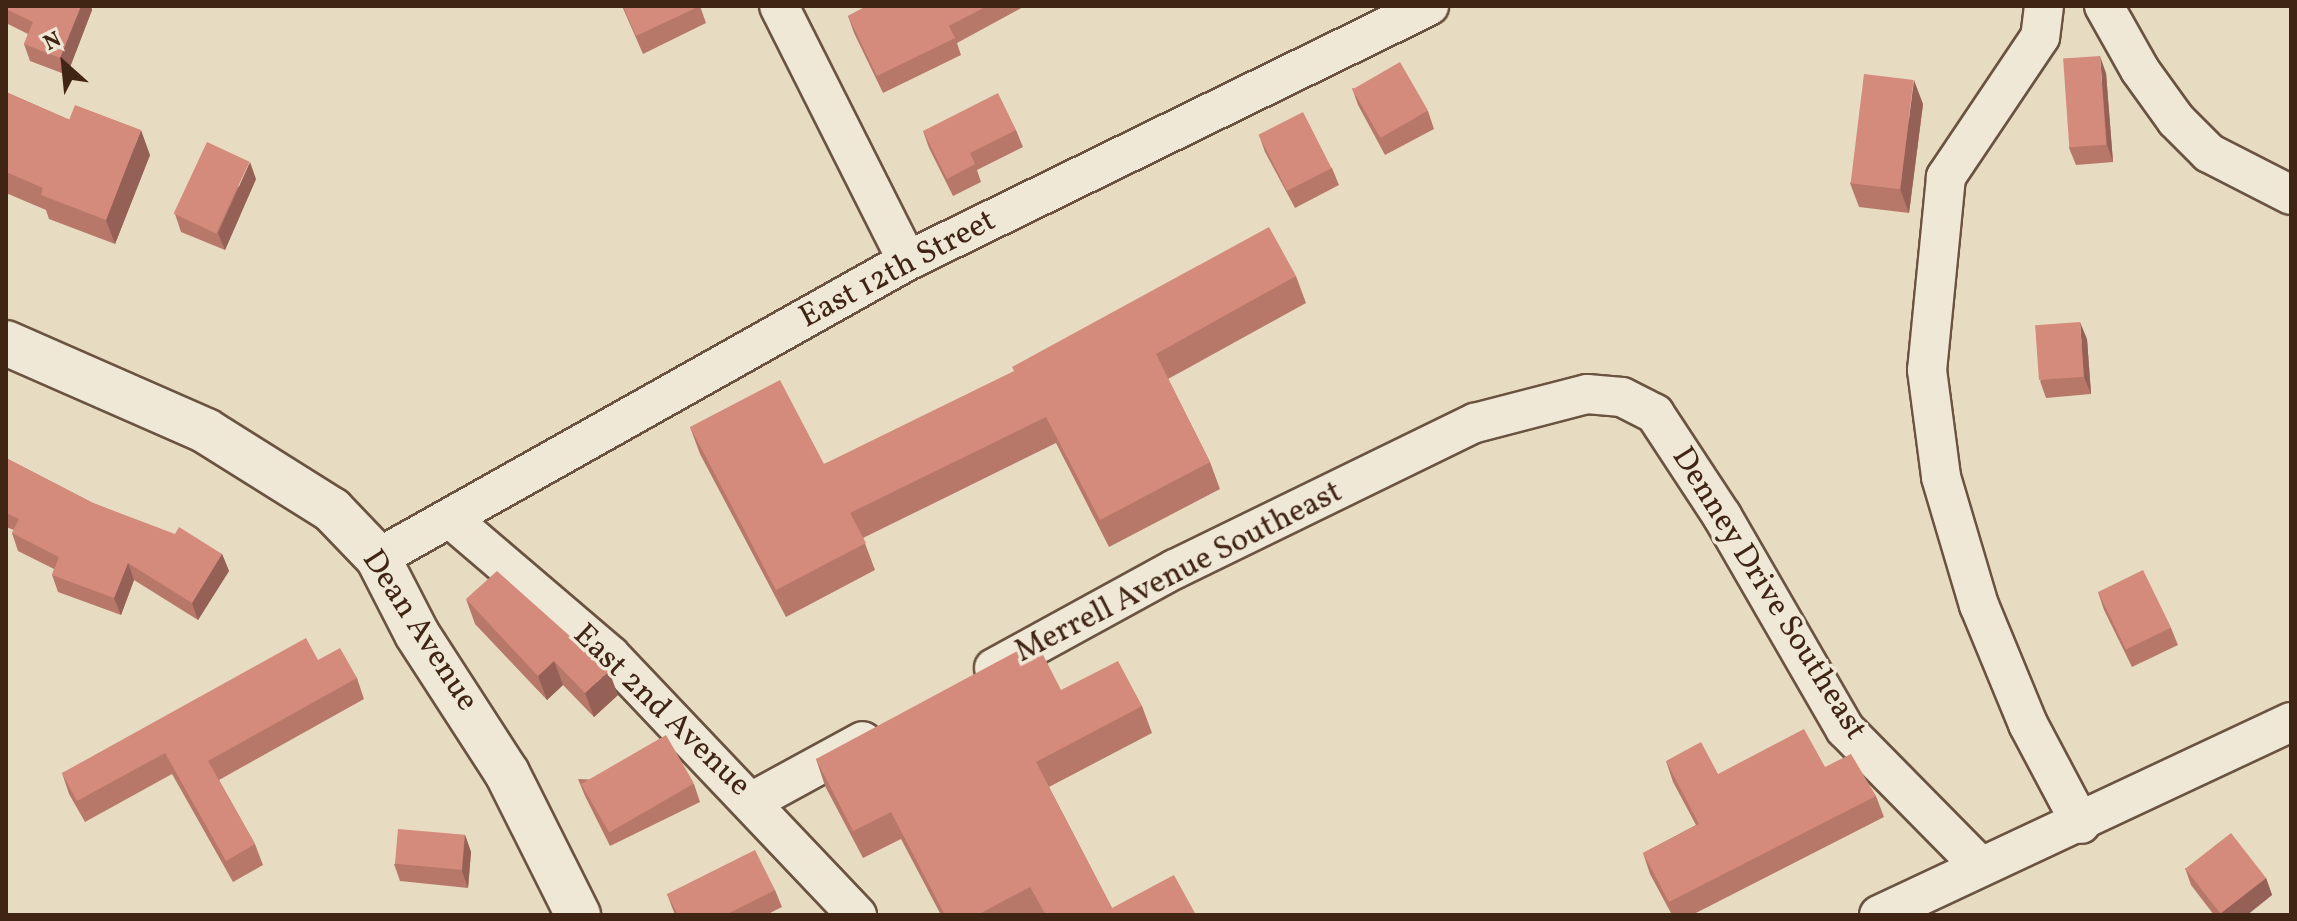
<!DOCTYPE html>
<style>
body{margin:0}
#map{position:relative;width:2297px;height:921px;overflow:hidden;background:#e7dcc2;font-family:Vollkorn,serif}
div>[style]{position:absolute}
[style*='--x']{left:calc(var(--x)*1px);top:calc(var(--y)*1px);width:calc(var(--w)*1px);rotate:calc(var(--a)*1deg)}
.roads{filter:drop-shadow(2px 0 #6a5340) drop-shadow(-2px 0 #6a5340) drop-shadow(0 2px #6a5340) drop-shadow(0 -2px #6a5340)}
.minor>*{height:38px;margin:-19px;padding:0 19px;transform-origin:19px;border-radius:19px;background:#efe8d7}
.secondary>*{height:44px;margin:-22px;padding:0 22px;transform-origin:22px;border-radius:22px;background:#efe8d7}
.wall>*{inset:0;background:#b7786a}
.shaded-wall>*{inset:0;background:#956156}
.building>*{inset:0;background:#d58b7b;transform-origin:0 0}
span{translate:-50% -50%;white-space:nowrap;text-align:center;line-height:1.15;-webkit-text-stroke:7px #efe8d7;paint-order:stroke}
.street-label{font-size:32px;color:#412514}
.frame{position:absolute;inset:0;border:8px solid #412514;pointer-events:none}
.north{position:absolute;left:24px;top:24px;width:80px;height:80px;-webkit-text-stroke:6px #efe8d7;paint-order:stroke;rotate:333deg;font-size:22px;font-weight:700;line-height:32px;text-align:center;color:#412514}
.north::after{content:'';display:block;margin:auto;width:28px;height:36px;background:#412514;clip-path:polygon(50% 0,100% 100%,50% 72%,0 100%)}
</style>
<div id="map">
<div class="roads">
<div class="minor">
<i style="--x:779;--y:6;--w:285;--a:63.3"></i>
<i style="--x:2044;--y:6;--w:31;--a:97"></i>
<i style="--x:2040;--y:37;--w:169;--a:123.9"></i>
<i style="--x:1946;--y:177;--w:194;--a:95.6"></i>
<i style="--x:1927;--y:370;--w:108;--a:82.5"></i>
<i style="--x:1941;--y:477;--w:134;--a:73.5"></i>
<i style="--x:1979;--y:605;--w:129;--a:67.6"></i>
<i style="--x:2028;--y:724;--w:113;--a:62.1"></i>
<i style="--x:2104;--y:6;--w:73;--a:60.6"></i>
<i style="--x:2140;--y:70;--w:62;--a:54.2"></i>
<i style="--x:2176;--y:120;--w:47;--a:45"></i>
<i style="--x:2209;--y:153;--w:92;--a:27.1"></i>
<i style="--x:452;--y:520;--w:208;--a:40.5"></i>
<i style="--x:610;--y:655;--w:359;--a:46.5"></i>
<i style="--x:378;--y:558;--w:607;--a:-29.31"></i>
<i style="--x:907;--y:261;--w:581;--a:-26.04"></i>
<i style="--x:994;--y:668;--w:206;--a:-28.7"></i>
<i style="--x:1175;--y:569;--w:334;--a:-26"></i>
<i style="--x:1475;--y:423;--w:116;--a:-14.5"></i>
<i style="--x:1587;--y:394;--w:35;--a:5"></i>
<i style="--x:1622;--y:397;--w:37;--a:27"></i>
<i style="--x:1655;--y:414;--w:122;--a:56.7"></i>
<i style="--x:1722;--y:516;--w:246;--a:60"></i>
<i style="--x:1845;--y:729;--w:191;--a:45.4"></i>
<i style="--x:753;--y:801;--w:125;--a:-28.6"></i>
<i style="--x:1879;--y:915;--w:455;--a:-25.1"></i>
</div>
<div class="secondary">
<i style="--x:6;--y:343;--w:219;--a:23.7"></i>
<i style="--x:206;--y:431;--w:149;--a:32.1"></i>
<i style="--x:332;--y:510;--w:66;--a:46.2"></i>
<i style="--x:378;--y:558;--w:85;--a:62.8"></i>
<i style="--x:417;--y:634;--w:166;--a:57.1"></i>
<i style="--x:507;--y:773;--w:159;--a:63.4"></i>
</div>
</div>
<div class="wall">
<i style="clip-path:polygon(6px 6px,91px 6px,92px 10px,67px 75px,30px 61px,24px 44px,28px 34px,6px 23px)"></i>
<i style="clip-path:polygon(622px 6px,700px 6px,706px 23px,643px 54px)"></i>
<i style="clip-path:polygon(867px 6px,1025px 6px,957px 43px,961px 55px,883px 93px,854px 33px,848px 16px)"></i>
<i style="clip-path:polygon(2106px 73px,2113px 162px,2076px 165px,2069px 148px)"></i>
<i style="clip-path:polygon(1352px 88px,1428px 111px,1434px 129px,1385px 155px,1358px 105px)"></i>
<i style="clip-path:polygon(6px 92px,150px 155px,115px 244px,49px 219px,46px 210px,6px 193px)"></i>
<i style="clip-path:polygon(1923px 104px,1909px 213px,1859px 207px,1850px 183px)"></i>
<i style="clip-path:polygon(1016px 130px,1023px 147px,977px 170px,981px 182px,953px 196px,929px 148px,923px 131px)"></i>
<i style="clip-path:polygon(1259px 135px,1332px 168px,1339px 185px,1295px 208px,1265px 152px)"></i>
<i style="clip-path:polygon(256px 179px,225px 250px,181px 232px,175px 214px)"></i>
<i style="clip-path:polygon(1296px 276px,1306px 303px,1168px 379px,1210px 462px,1220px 489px,1109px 547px,1056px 443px,863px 538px,875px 570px,786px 617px,700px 454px,690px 427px,824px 464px)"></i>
<i style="clip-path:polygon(2087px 339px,2091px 394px,2046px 398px,2040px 381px)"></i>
<i style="clip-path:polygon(6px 458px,93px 503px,222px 554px,229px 571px,198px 620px,134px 580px,121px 615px,58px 592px,52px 575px,54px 569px,18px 551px,12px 533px,14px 530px,6px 527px)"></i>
<i style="clip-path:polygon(2098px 592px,2171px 628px,2178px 645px,2132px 667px,2104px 610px)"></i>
<i style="clip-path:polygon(466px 599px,618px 695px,594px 717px,563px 685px,547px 700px,475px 624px)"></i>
<i style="clip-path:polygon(318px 660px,357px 678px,364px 699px,219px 780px,255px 844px,263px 865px,233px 882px,172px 774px,85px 822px,69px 794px,62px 773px)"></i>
<i style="clip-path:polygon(1061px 690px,1142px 706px,1152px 733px,1049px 787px,1112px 908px,1196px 915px,941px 915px,901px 839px,863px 858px,825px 786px,816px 759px)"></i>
<i style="clip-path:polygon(1666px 761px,1718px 774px,1825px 767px,1876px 796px,1884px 817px,1692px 915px,1672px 915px,1650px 874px,1643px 853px,1696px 825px,1673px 782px)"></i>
<i style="clip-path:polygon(578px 779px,694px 784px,700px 802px,610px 846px,585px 796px)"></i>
<i style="clip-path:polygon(465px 835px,471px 852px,468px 888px,400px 881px,394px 864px)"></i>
<i style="clip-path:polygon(2185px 868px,2266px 878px,2272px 895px,2247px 915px,2214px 915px,2191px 885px)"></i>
<i style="clip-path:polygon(775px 890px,782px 907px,766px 915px,675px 915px,667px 894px)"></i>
</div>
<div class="shaded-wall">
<i style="clip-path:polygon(81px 6px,91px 6px,92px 10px,67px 75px,60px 58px)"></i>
<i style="clip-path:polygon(2100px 56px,2106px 73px,2113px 162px,2107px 145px)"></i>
<i style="clip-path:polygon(1914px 80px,1923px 104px,1909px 213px,1900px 189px)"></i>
<i style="clip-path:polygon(141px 130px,150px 155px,115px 244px,106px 220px)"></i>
<i style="clip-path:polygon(250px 162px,256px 179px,225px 250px,218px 233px)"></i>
<i style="clip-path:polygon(2080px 322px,2087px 339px,2091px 394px,2084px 377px)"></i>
<i style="clip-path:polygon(222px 554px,229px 571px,198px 620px,192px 603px)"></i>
<i style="clip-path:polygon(128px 563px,134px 580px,121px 615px,114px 598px)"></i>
<i style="clip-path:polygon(554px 661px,563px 685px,547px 700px,538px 676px)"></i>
<i style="clip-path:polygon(609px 671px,618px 695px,594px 717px,585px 693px)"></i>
<i style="clip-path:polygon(465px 835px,471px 852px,468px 888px,462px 871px)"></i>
<i style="clip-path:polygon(2266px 878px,2272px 895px,2247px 915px,2221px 915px,2220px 914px)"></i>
</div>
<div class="building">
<i style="clip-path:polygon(6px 6px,81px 6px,60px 58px,24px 44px,33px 22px,6px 9px)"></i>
<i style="clip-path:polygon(623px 6px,700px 6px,636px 36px)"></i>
<i style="clip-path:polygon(867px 6px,987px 6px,949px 26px,955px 38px,877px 76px,848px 16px)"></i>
<i style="left:2100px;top:56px;width:89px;height:37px;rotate:86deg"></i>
<i style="left:1400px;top:62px;width:56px;height:55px;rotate:60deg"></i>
<i style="left:1864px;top:74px;width:50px;height:110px;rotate:7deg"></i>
<i style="clip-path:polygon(6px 92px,69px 120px,75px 105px,141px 130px,106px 220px,41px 195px,43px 188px,6px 172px)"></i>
<i style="clip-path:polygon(998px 93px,1016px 130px,970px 153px,975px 164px,947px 179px,923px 131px)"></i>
<i style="left:1303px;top:112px;width:63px;height:50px;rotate:63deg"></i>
<i style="left:207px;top:142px;width:47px;height:79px;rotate:25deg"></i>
<i style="clip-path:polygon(1269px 227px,1296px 276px,1156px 354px,1210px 462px,1100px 520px,1046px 417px,850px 513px,866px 543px,776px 590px,690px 427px,780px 380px,824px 464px,1014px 371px,1012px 367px)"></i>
<i style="left:2080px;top:322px;width:55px;height:45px;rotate:86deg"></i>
<i style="clip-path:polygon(6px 458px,93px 503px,175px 534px,179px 527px,222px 554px,192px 603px,128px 563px,114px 598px,52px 575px,59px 557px,12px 533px,19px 519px,6px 513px)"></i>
<i style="left:2143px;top:570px;width:64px;height:50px;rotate:64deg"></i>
<i style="clip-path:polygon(497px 571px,609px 671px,585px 693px,554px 661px,538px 676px,466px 599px)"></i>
<i style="clip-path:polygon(306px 638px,318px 660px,340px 648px,357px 678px,208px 761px,255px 844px,226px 861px,165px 753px,77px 801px,62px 773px)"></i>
<i style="clip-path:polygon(1036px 641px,1061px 690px,1118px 661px,1142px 706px,1036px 762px,1112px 908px,1174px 875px,1196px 915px,1046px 915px,1030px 887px,977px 915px,945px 915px,891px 812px,853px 831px,816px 759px)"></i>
<i style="clip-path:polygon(1804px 729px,1825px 767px,1851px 754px,1876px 796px,1669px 902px,1643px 853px,1699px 824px,1666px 761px,1701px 742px,1718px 774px)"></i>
<i style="left:666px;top:735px;width:56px;height:98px;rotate:60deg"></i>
<i style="left:398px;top:829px;width:67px;height:35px;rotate:5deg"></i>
<i style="left:2231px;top:833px;width:57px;height:58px;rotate:52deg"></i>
<i style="clip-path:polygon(755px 850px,775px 890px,725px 915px,678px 915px,667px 894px)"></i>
</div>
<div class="street-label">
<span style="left:898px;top:270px;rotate:-28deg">East 12th Street</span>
<span style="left:1179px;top:573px;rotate:-27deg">Merrell Avenue Southeast</span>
<span style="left:1768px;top:594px;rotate:58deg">Denney Drive Southeast</span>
<span style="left:419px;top:631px;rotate:57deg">Dean Avenue</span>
<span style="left:661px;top:711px;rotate:44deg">East 2nd Avenue</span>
</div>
<div class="frame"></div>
<div class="north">N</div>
</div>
